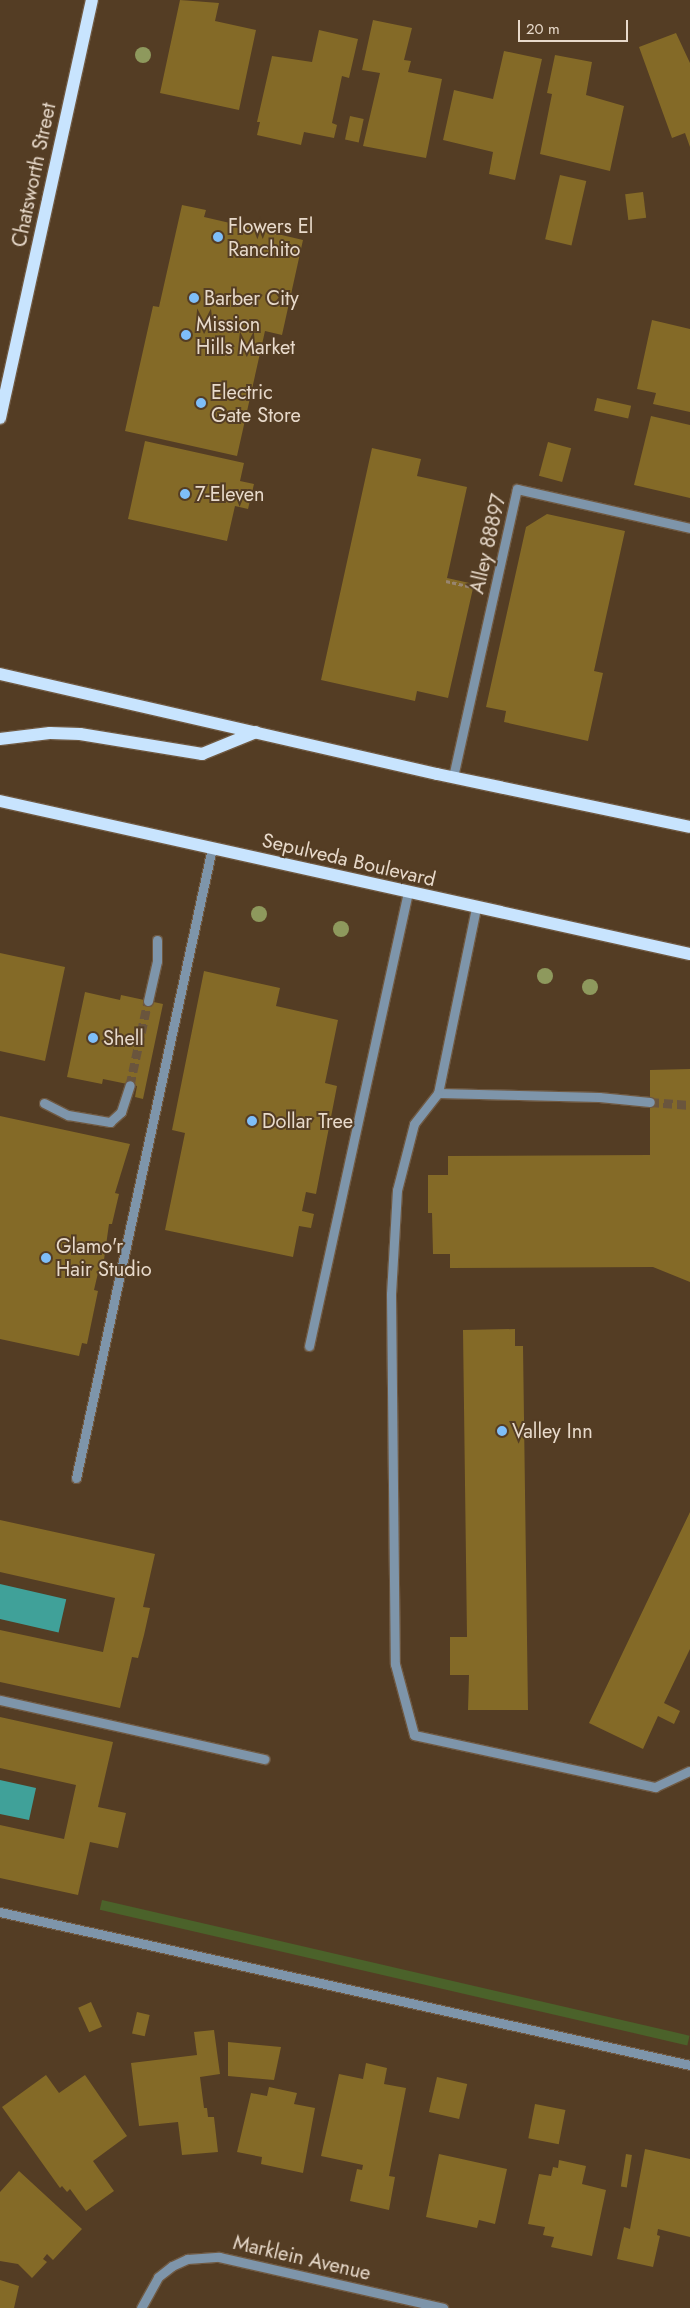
<!DOCTYPE html>
<style>
body{margin:0}
#map{position:relative;width:690px;height:2308px;overflow:hidden;background:#543d24;font-family:Jost,sans-serif}
div>[style]{position:absolute}
[style*='--x']{left:calc(var(--x)*1px);top:calc(var(--y)*1px);width:calc(var(--w)*1px);rotate:calc(var(--a)*1deg)}
.green>*{inset:0;background:#4b622a;transform-origin:0 0}
.water>*{inset:0;background:#40a199;transform-origin:0 0}
.building>*{inset:0;background:#846a27;transform-origin:0 0}
.minor-tunnel>*{height:9px;margin-top:-4.5px;transform-origin:0;background:repeating-linear-gradient(90deg,#6a553d 0 9px,transparent 0 13.5px)}
.path>*{height:3px;margin-top:-1.5px;transform-origin:0;background:repeating-linear-gradient(90deg,#988570 0 4px,transparent 0 6.5px)}
.roads{filter:drop-shadow(1px 0 #6f5942) drop-shadow(-1px 0 #6f5942) drop-shadow(0 1px #6f5942) drop-shadow(0 -1px #6f5942)}
.minor>*{height:9px;margin:-4.5px;padding:0 4.5px;transform-origin:4.5px;border-radius:4.5px;background:#7e95aa}
.major>*{height:12px;margin:-6px;padding:0 6px;transform-origin:6px;border-radius:6px;background:#c8e4fe}
.trees>*{width:16px;height:16px;margin:-8px;border-radius:50%;background:#8e995d}
.dots>*{width:14px;height:14px;translate:-50% -50%;box-sizing:border-box;border:2px solid #543d24;border-radius:50%}
span{translate:-50% -50%;white-space:nowrap;text-align:center;line-height:1.15;-webkit-text-stroke:4px #543d24;paint-order:stroke}
.street-label{font-size:20px;color:#e8dacb}
.poi-label{font-size:20px;color:#e8dacb}
.left{translate:0 -50%;text-align:left}
.scale{position:absolute;left:518px;top:20px;width:110px;height:22px;box-sizing:border-box;border:2px solid #e8dacb;border-top:0;padding-left:6px;font-size:15px;line-height:18px;white-space:nowrap;color:#e8dacb;-webkit-text-stroke:4px #543d24;paint-order:stroke}
</style>
<div id="map">
<div class="green">
<i style="left:102px;top:1900px;width:603px;height:10px;rotate:13deg"></i>
</div>
<div class="water">
<i style="left:0;top:1584px;width:68px;height:34px;rotate:13deg"></i>
<i style="clip-path:polygon(0 1780px,36px 1788px,29px 1820px,0 1814px)"></i>
</div>
<div class="building">
<i style="clip-path:polygon(180px 0,219px 3px,215px 21px,256px 30px,239px 110px,160px 93px)"></i>
<i style="clip-path:polygon(373px 20px,412px 28px,404px 60px,411px 61px,408px 72px,442px 79px,426px 158px,363px 146px,380px 73px,362px 70px)"></i>
<i style="clip-path:polygon(319px 30px,358px 39px,349px 78px,342px 76px,332px 123px,337px 125px,334px 138px,304px 132px,301px 145px,257px 135px,260px 122px,257px 122px,272px 56px,312px 62px)"></i>
<i style="clip-path:polygon(676px 33px,690px 63px,690px 147px,685px 133px,672px 138px,639px 47px)"></i>
<i style="clip-path:polygon(504px 51px,542px 59px,515px 180px,489px 174px,493px 152px,443px 140px,454px 90px,493px 99px)"></i>
<i style="clip-path:polygon(555px 55px,592px 62px,586px 95px,624px 106px,610px 171px,540px 154px,552px 94px,547px 93px)"></i>
<i style="left:350px;top:116px;width:14px;height:24px;rotate:12deg"></i>
<i style="left:560px;top:175px;width:27px;height:66px;rotate:13deg"></i>
<i style="left:643px;top:192px;width:26px;height:18px;rotate:83deg"></i>
<i style="clip-path:polygon(182px 205px,206px 210px,204px 217px,303px 240px,282px 335px,265px 331px,237px 456px,125px 431px,153px 306px,159px 307px)"></i>
<i style="clip-path:polygon(652px 320px,690px 329px,690px 412px,653px 404px,656px 393px,637px 389px)"></i>
<i style="left:597px;top:398px;width:35px;height:13px;rotate:13deg"></i>
<i style="clip-path:polygon(651px 416px,690px 425px,690px 498px,634px 485px)"></i>
<i style="clip-path:polygon(145px 441px,244px 463px,240px 481px,254px 484px,248px 509px,235px 506px,227px 541px,128px 519px)"></i>
<i style="left:548px;top:442px;width:24px;height:35px;rotate:15deg"></i>
<i style="clip-path:polygon(372px 448px,421px 459px,417px 476px,467px 487px,447px 578px,474px 584px,448px 698px,417px 691px,415px 701px,321px 680px)"></i>
<i style="clip-path:polygon(547px 514px,625px 531px,594px 671px,603px 673px,588px 741px,504px 722px,506px 711px,486px 707px,526px 527px)"></i>
<i style="clip-path:polygon(0 953px,65px 967px,45px 1061px,0 1051px)"></i>
<i style="clip-path:polygon(204px 971px,280px 988px,276px 1006px,338px 1020px,325px 1083px,337px 1086px,332px 1112px,316px 1194px,306px 1192px,302px 1211px,314px 1214px,311px 1228px,299px 1226px,293px 1257px,165px 1230px,185px 1133px,172px 1130px)"></i>
<i style="clip-path:polygon(85px 992px,120px 1000px,121px 995px,163px 1004px,143px 1099px,135px 1097px,137px 1086px,103px 1079px,102px 1084px,67px 1077px)"></i>
<i style="clip-path:polygon(690px 1069px,690px 1282px,653px 1267px,450px 1268px,450px 1254px,433px 1254px,432px 1213px,428px 1213px,428px 1175px,448px 1175px,448px 1156px,650px 1155px,650px 1070px)"></i>
<i style="clip-path:polygon(0 1116px,130px 1144px,115px 1193px,119px 1194px,112px 1224px,109px 1224px,102px 1274px,98px 1273px,94px 1290px,98px 1291px,87px 1344px,82px 1343px,79px 1356px,0 1339px)"></i>
<i style="clip-path:polygon(515px 1329px,515px 1346px,523px 1346px,528px 1710px,468px 1710px,469px 1675px,450px 1675px,450px 1637px,467px 1637px,463px 1330px)"></i>
<i style="clip-path:polygon(690px 1512px,690px 1649px,664px 1703px,680px 1711px,674px 1724px,658px 1716px,643px 1749px,589px 1723px)"></i>
<i style="clip-path:polygon(0 1520px,155px 1554px,143px 1607px,150px 1608px,144px 1635px,138px 1658px,132px 1657px,120px 1708px,0 1682px,0 1630px,103px 1652px,115px 1598px,0 1572px)"></i>
<i style="clip-path:polygon(0 1717px,113px 1742px,98px 1807px,126px 1813px,118px 1848px,90px 1842px,78px 1895px,0 1878px,0 1825px,64px 1839px,76px 1785px,0 1768px)"></i>
<i style="left:91px;top:2002px;width:27px;height:14px;rotate:66deg"></i>
<i style="left:137px;top:2012px;width:13px;height:22px;rotate:13deg"></i>
<i style="clip-path:polygon(214px 2030px,220px 2074px,200px 2077px,204px 2108px,207px 2108px,208px 2117px,214px 2117px,218px 2152px,182px 2155px,178px 2122px,139px 2126px,131px 2063px,197px 2055px,194px 2032px)"></i>
<i style="clip-path:polygon(228px 2042px,281px 2047px,274px 2080px,228px 2076px)"></i>
<i style="clip-path:polygon(366px 2063px,387px 2068px,384px 2084px,406px 2088px,389px 2176px,395px 2177px,389px 2210px,350px 2201px,357px 2169px,362px 2170px,363px 2165px,321px 2156px,339px 2074px,363px 2079px)"></i>
<i style="clip-path:polygon(46px 2075px,59px 2093px,85px 2075px,127px 2136px,93px 2161px,114px 2191px,86px 2211px,70px 2189px,67px 2192px,62px 2186px,60px 2188px,2px 2107px)"></i>
<i style="left:437px;top:2077px;width:31px;height:36px;rotate:13deg"></i>
<i style="clip-path:polygon(269px 2087px,297px 2093px,294px 2104px,315px 2108px,303px 2173px,261px 2164px,262px 2157px,237px 2152px,251px 2093px,267px 2096px)"></i>
<i style="left:535px;top:2104px;width:31px;height:35px;rotate:11deg"></i>
<i style="clip-path:polygon(645px 2149px,690px 2159px,690px 2237px,658px 2229px,657px 2235px,660px 2236px,653px 2267px,617px 2259px,624px 2227px,630px 2229px)"></i>
<i style="clip-path:polygon(439px 2154px,507px 2169px,495px 2224px,479px 2220px,477px 2228px,426px 2217px)"></i>
<i style="left:626px;top:2154px;width:6px;height:33px;rotate:9deg"></i>
<i style="clip-path:polygon(559px 2160px,586px 2166px,582px 2184px,606px 2190px,592px 2256px,551px 2247px,554px 2237px,543px 2235px,545px 2227px,528px 2224px,539px 2174px,551px 2176px,553px 2167px,558px 2168px)"></i>
<i style="clip-path:polygon(19px 2171px,82px 2229px,53px 2260px,47px 2254px,43px 2259px,47px 2262px,32px 2278px,18px 2264px,0 2261px,0 2192px)"></i>
<i style="clip-path:polygon(0 2280px,19px 2286px,14px 2308px,0 2308px)"></i>
</div>
<div class="minor-tunnel">
<i style="--x:130;--y:1085;--w:86;--a:-77.9"></i>
<i style="--x:650;--y:1102;--w:40;--a:4.3"></i>
</div>
<div class="path">
<i style="--x:446;--y:581;--w:28;--a:13"></i>
</div>
<div class="roads">
<div class="minor">
<i style="--x:453;--y:777;--w:295;--a:-77.5"></i>
<i style="--x:517;--y:489;--w:177;--a:12.7"></i>
<i style="--x:476;--y:908;--w:189;--a:101.6"></i>
<i style="--x:438;--y:1093;--w:161;--a:1.4"></i>
<i style="--x:599;--y:1097;--w:51;--a:5.6"></i>
<i style="--x:148;--y:1001;--w:41;--a:-77.3"></i>
<i style="--x:157;--y:961;--w:21;--a:-90"></i>
<i style="--x:438;--y:1093;--w:39;--a:128"></i>
<i style="--x:414;--y:1124;--w:68;--a:104.4"></i>
<i style="--x:397;--y:1190;--w:104;--a:93.3"></i>
<i style="--x:391;--y:1294;--w:370;--a:89.4"></i>
<i style="--x:395;--y:1664;--w:73;--a:75"></i>
<i style="--x:414;--y:1735;--w:247;--a:12.2"></i>
<i style="--x:655;--y:1787;--w:38;--a:-25"></i>
<i style="--x:44;--y:1103;--w:27;--a:27"></i>
<i style="--x:68;--y:1115;--w:43;--a:9.5"></i>
<i style="--x:110;--y:1122;--w:15;--a:-42"></i>
<i style="--x:121;--y:1112;--w:28;--a:-72"></i>
<i style="--x:309;--y:1346;--w:464;--a:-77.7"></i>
<i style="--x:76;--y:1478;--w:645;--a:-77.82"></i>
<i style="--x:0;--y:1700;--w:271;--a:12.6"></i>
<i style="--x:0;--y:1912;--w:707;--a:12.5"></i>
<i style="--x:141;--y:2308;--w:35;--a:-61"></i>
<i style="--x:158;--y:2277;--w:18;--a:-38"></i>
<i style="--x:172;--y:2266;--w:17;--a:-25"></i>
<i style="--x:187;--y:2259;--w:32;--a:-4"></i>
<i style="--x:219;--y:2257;--w:230;--a:12.8"></i>
</div>
<div class="major">
<i style="--x:0;--y:418;--w:428;--a:-77.6"></i>
<i style="--x:0;--y:674;--w:448;--a:12.9"></i>
<i style="--x:437;--y:774;--w:258;--a:11.8"></i>
<i style="--x:0;--y:739;--w:50;--a:-6.8"></i>
<i style="--x:50;--y:733;--w:30;--a:2"></i>
<i style="--x:80;--y:734;--w:124;--a:9.3"></i>
<i style="--x:202;--y:754;--w:58;--a:-22.2"></i>
<i style="--x:0;--y:801;--w:707;--a:12.5"></i>
</div>
</div>
<div class="trees">
<i style="left:143px;top:55px"></i>
<i style="left:259px;top:914px"></i>
<i style="left:341px;top:929px"></i>
<i style="left:545px;top:976px"></i>
<i style="left:590px;top:987px"></i>
</div>
<div class="dots">
<i style="left:218px;top:237px;background:#7ebef9"></i>
<i style="left:194px;top:298px;background:#7ebef9"></i>
<i style="left:186px;top:335px;background:#7ebef9"></i>
<i style="left:201px;top:403px;background:#7ebef9"></i>
<i style="left:185px;top:494px;background:#7ebef9"></i>
<i style="left:93px;top:1038px;background:#7ebef9"></i>
<i style="left:252px;top:1121px;background:#7ebef9"></i>
<i style="left:46px;top:1258px;background:#7ebef9"></i>
<i style="left:502px;top:1431px;background:#7ebef9"></i>
</div>
<div class="street-label">
<span style="left:34px;top:175px;rotate:-78deg">Chatsworth Street</span>
<span style="left:488px;top:544px;rotate:-77deg">Alley 88897</span>
<span style="left:349px;top:860px;rotate:13deg">Sepulveda Boulevard</span>
<span style="left:302px;top:2258px;rotate:13deg">Marklein Avenue</span>
</div>
<div class="poi-label">
<span class="left" style="left:228px;top:238px">Flowers El<br>Ranchito</span>
<span class="left" style="left:204px;top:298px">Barber City</span>
<span class="left" style="left:196px;top:336px">Mission<br>Hills Market</span>
<span class="left" style="left:211px;top:404px">Electric<br>Gate Store</span>
<span class="left" style="left:195px;top:494px">7-Eleven</span>
<span class="left" style="left:103px;top:1038px">Shell</span>
<span class="left" style="left:262px;top:1121px">Dollar Tree</span>
<span class="left" style="left:56px;top:1258px">Glamo'r<br>Hair Studio</span>
<span class="left" style="left:512px;top:1431px">Valley Inn</span>
</div>
<div class="scale">20 m</div>
</div>
